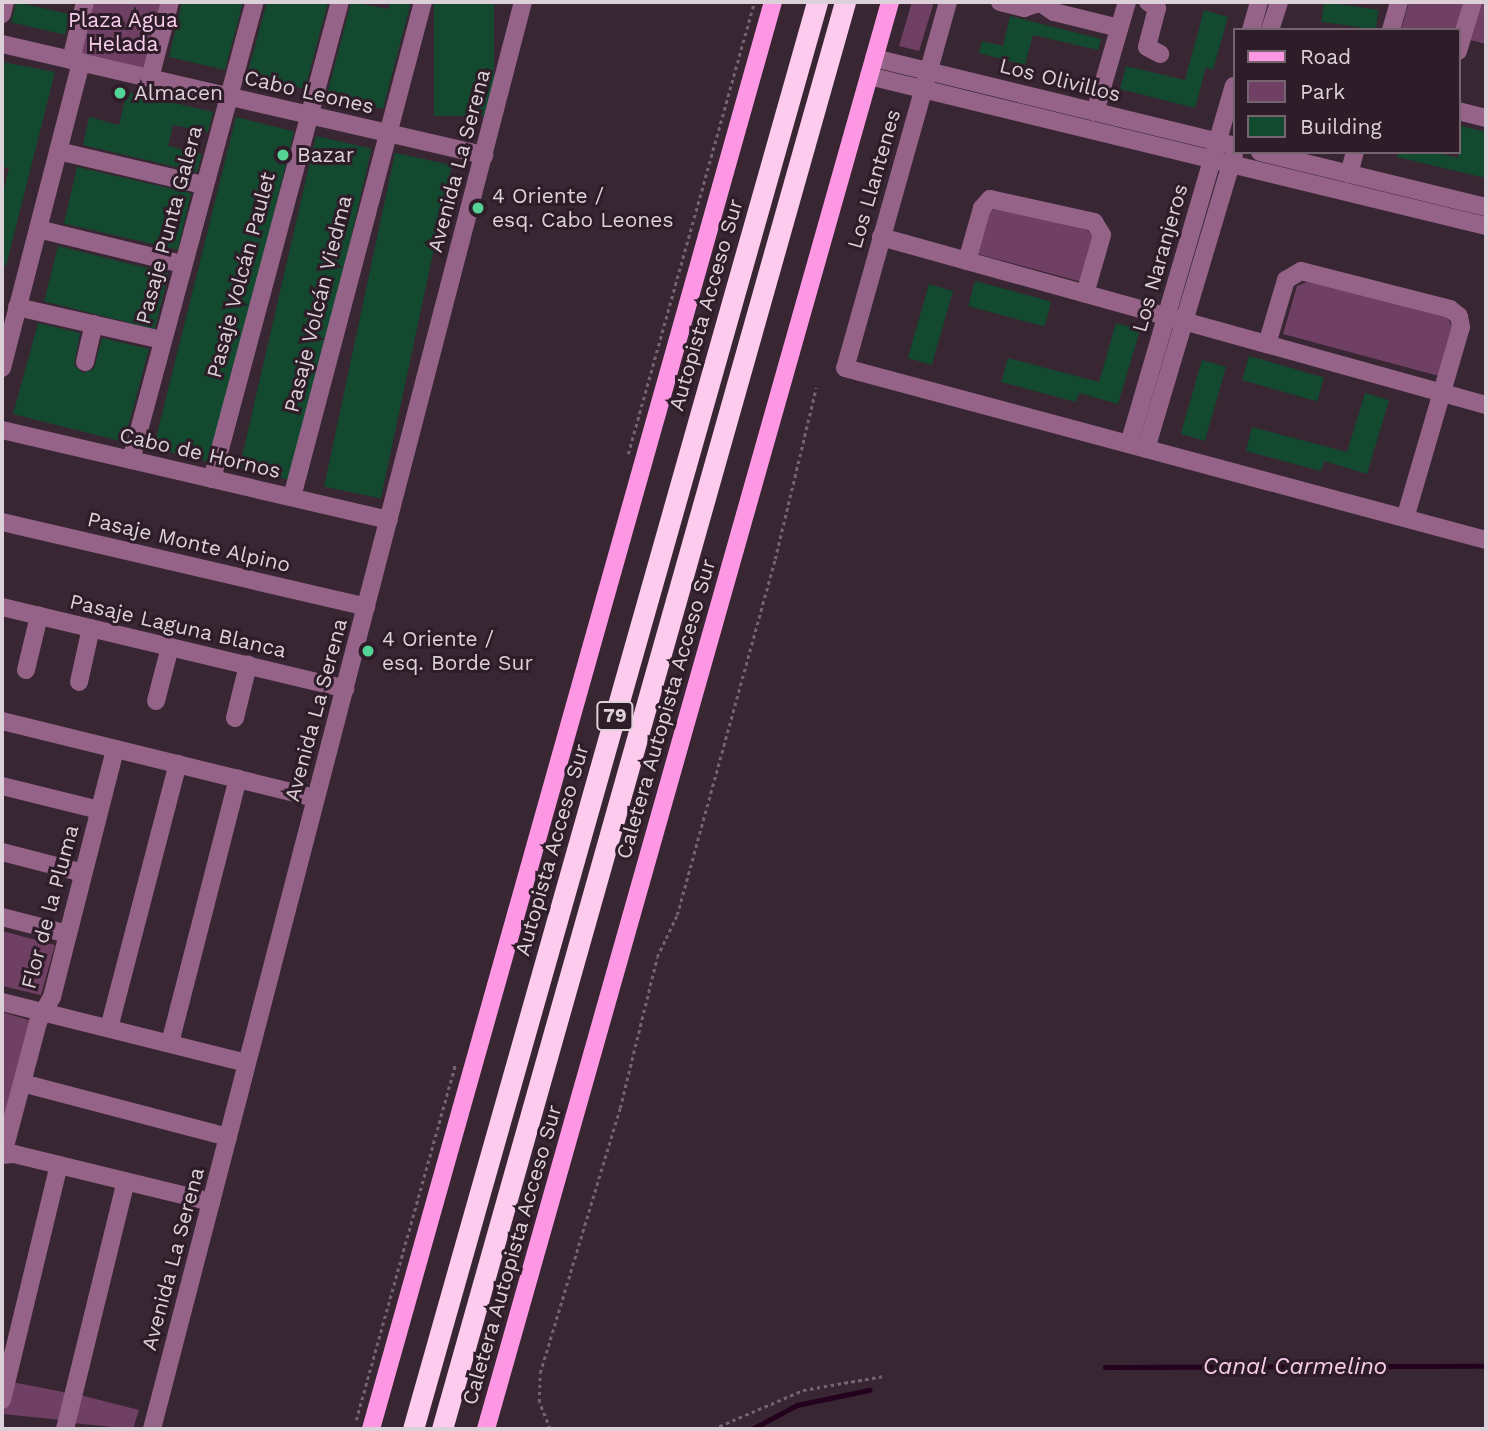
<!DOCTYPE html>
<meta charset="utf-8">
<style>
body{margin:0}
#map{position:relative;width:1488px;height:1431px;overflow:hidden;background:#382633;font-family:"Work Sans",sans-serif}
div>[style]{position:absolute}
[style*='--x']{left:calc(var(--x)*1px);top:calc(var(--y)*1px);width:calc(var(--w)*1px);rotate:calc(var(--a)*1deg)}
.green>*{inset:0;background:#6f4063}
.stream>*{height:4.5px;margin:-2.25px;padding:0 2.25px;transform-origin:2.25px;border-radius:2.25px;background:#24021d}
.building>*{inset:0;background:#12492f;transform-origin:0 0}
.path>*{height:2.5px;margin-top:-1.25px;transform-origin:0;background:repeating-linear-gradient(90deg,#746470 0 3.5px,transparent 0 7px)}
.minor>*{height:18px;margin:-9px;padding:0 9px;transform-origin:9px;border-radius:9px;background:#946387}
.major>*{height:18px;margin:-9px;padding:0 9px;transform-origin:9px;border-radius:9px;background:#fd97e3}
.highway>*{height:21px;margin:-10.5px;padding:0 10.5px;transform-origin:10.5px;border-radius:10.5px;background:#fccbee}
.dots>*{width:19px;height:19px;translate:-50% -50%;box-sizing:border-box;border:4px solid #2e1c29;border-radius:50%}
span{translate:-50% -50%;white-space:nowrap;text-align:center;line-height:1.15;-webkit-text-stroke:6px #2e1c29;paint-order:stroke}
.shield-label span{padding:2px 5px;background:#2e1c29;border:2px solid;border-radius:5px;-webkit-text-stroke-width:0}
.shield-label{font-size:19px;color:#ddd1d9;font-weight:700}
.park-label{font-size:21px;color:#f7ceeb}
.street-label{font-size:21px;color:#ddd1d9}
.poi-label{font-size:21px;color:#ddd1d9}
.left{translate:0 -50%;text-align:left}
.water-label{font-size:23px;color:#f7cdea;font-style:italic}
.frame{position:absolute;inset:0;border:4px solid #ddd1d9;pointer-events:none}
.legend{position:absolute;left:1233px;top:28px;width:228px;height:126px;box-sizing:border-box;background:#2e1c29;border:2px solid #74646f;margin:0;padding:9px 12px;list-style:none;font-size:21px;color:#ddd1d9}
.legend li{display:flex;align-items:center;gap:14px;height:35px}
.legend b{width:35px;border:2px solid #74646f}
</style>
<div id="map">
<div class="green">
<i style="clip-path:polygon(90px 2px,164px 2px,147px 69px,77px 53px)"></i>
<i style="clip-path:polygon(912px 2px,934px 2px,919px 51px,899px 46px)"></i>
<i style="clip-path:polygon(1409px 2px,1486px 2px,1486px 44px,1458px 37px,1458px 30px,1401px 30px)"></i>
<i style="clip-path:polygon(999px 208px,1087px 230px,1094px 237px,1082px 282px,978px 254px,990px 211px)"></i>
<i style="clip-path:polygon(1307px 282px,1446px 315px,1453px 329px,1439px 376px,1283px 334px,1297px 286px)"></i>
<i style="clip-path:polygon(2px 931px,55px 945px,41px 995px,2px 986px)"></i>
<i style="clip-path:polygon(2px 1012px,32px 1021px,2px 1142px)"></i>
<i style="clip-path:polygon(12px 1382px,68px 1393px,61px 1420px,3px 1414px)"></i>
<i style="clip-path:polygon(80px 1395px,139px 1410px,133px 1429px,73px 1423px)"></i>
</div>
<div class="stream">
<i style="--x:1105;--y:1367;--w:381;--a:-0.2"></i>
<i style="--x:752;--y:1429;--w:51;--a:-28.1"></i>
<i style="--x:797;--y:1405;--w:74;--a:-11.8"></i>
</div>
<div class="building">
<i style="left:16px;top:2px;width:55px;height:21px;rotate:13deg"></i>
<i style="clip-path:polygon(182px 2px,243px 2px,225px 70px,169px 57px)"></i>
<i style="clip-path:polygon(267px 2px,328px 2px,305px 89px,247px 75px)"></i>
<i style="clip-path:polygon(351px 2px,388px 9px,390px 2px,411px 2px,383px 109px,327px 95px)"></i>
<i style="left:434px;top:2px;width:60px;height:114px"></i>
<i style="left:1324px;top:2px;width:55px;height:20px;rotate:8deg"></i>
<i style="clip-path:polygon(1204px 10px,1228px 17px,1213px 70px,1206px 67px,1195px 108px,1120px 89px,1126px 66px,1185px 80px)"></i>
<i style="clip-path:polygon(1010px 16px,1101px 39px,1098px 50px,1033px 35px,1025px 65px,979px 53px,982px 41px,1003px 46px)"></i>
<i style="clip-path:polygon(2px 62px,55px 72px,6px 266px,2px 266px,2px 196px,9px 168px,2px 167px)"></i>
<i style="clip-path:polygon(127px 92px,213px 112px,208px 132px,173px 125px,168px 146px,202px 154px,197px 172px,83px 145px,89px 117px,119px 125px)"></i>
<i style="left:236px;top:117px;width:60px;height:341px;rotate:14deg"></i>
<i style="clip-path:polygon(1458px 125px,1486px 132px,1486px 178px,1397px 157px,1398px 152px,1433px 152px,1458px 158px)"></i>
<i style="left:316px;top:136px;width:57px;height:341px;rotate:13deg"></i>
<i style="left:395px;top:153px;width:58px;height:341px;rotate:12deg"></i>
<i style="left:77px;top:167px;width:117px;height:58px;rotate:13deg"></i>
<i style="left:58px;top:246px;width:114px;height:57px;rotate:14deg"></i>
<i style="left:975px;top:281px;width:79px;height:26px;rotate:15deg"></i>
<i style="left:929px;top:284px;width:25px;height:77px;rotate:16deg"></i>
<i style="clip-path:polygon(38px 323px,80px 333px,74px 365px,83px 373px,94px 369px,102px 338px,149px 349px,124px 442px,13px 414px)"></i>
<i style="clip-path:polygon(1116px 323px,1140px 330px,1118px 404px,1079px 393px,1076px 402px,1001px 382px,1008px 358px,1099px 382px)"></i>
<i style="left:1249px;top:356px;width:78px;height:25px;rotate:16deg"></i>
<i style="left:1202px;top:360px;width:25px;height:77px;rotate:16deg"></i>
<i style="clip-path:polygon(1365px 393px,1389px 400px,1367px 474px,1324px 461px,1321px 471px,1246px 451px,1252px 427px,1347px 452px)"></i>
</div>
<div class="path">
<i style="--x:628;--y:454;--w:469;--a:-74.4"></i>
<i style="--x:356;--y:1420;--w:371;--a:-74.4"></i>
<i style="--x:550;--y:1429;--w:29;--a:-112"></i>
<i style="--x:539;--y:1402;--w:29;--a:-88"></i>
<i style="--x:540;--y:1373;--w:277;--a:-73.2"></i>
<i style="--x:620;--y:1108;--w:155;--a:-76.2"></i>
<i style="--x:657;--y:957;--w:47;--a:-64.5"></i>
<i style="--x:677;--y:915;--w:369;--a:-74.6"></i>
<i style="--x:775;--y:559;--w:176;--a:-76.5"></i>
<i style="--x:713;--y:1429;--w:98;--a:-23.4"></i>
<i style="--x:803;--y:1390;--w:82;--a:-9.8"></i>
</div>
<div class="minor">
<i style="--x:948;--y:2;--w:380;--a:105.7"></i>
<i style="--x:845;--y:368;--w:664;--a:15.02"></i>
<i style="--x:1000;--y:2;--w:25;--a:14"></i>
<i style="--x:1024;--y:8;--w:16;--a:-18"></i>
<i style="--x:1039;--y:2;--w:18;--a:34"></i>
<i style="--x:1054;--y:12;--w:67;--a:13.8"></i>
<i style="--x:1148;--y:2;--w:11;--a:34"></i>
<i style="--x:1157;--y:8;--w:40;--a:104.4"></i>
<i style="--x:1147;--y:47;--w:15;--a:28"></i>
<i style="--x:2;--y:14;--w:12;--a:-76"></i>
<i style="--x:1251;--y:30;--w:29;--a:-74"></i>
<i style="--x:1270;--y:30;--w:29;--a:-72"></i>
<i style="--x:1391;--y:30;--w:29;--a:-74"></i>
<i style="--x:2;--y:44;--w:495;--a:13"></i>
<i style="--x:1458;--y:51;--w:51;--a:-73"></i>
<i style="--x:874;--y:58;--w:371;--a:13.7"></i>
<i style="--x:71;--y:60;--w:60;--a:-76.4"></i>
<i style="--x:869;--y:76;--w:635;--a:13.66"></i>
<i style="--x:150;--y:78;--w:79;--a:-75.3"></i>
<i style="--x:1458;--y:111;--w:29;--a:14"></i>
<i style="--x:1095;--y:112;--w:115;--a:-73.8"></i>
<i style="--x:58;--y:151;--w:149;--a:13.2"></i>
<i style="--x:1260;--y:152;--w:233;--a:13.7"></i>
<i style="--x:1349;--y:174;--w:23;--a:-75"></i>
<i style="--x:38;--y:229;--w:148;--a:13.7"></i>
<i style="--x:881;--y:237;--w:628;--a:15.52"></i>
<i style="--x:967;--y:261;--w:55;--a:-74.2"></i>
<i style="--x:982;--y:208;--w:12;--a:-48"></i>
<i style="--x:990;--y:199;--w:107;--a:12.5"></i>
<i style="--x:1094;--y:222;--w:15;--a:58"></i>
<i style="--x:1102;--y:235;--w:61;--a:106.1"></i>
<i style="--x:17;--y:307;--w:149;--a:12.8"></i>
<i style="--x:1267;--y:344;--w:67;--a:-73.5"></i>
<i style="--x:1286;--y:280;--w:17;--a:-31"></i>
<i style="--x:1301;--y:271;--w:154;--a:14.3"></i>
<i style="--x:1450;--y:309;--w:11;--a:38"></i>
<i style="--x:1459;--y:316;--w:11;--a:80"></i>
<i style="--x:1461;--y:327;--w:199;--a:106.3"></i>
<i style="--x:85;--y:362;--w:39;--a:-77"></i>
<i style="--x:2;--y:368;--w:316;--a:-75.5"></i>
<i style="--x:2;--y:430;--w:397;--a:13.1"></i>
<i style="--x:1129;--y:444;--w:373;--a:-73.7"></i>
<i style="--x:1146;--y:449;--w:308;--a:-73.4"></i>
<i style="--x:131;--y:460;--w:474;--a:-74.9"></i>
<i style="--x:212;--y:479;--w:494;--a:-75"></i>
<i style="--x:292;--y:497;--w:512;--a:-75.18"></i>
<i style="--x:2;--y:522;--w:374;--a:13.1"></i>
<i style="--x:2;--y:607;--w:353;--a:13.4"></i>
<i style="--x:26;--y:670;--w:56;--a:-76.5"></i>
<i style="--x:79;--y:682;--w:55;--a:-77.5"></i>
<i style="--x:156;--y:701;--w:56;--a:-75.5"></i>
<i style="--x:235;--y:718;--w:55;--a:-76.2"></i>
<i style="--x:2;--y:721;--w:323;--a:13.8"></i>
<i style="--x:2;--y:786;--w:100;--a:13.9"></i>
<i style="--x:2;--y:852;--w:84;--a:14.5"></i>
<i style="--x:2;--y:917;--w:68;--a:14.4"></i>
<i style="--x:2;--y:1002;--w:252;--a:14"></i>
<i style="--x:109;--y:1028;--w:273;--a:-75.4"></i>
<i style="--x:170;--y:1043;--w:273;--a:-75.6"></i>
<i style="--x:22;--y:1083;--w:213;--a:14.7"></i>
<i style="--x:3;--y:1154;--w:137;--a:-75.1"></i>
<i style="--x:38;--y:1022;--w:29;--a:-61"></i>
<i style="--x:52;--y:997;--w:256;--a:-75.7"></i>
<i style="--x:2;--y:1155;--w:12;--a:-5"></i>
<i style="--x:14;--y:1154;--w:203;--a:13.7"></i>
<i style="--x:2;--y:1400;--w:242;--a:-76.4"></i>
<i style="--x:65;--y:1429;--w:255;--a:-76.2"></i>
<i style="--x:152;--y:1429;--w:1474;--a:-75.43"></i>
</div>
<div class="major">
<i style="--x:371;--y:1429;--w:1483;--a:-74.27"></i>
<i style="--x:486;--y:1429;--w:1483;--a:-74.19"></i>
</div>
<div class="highway">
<i style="--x:413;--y:1429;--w:1483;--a:-74.19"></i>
<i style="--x:442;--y:1429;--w:1483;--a:-74.23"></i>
</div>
<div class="dots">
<i style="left:120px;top:93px;background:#54d395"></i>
<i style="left:283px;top:155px;background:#54d395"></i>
<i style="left:478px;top:208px;background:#54d395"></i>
<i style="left:368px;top:651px;background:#54d395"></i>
</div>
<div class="shield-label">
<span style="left:615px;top:716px">79</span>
</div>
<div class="park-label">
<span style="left:123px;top:32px">Plaza Agua<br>Helada</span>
</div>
<div class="street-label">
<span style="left:1060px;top:80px;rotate:14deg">Los Olivillos</span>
<span style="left:309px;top:92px;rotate:13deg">Cabo Leones</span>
<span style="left:459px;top:161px;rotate:-75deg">Avenida La Serena</span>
<span style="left:874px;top:179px;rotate:-74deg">Los Llantenes</span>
<span style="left:169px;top:225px;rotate:-75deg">Pasaje Punta Galera</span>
<span style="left:1160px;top:258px;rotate:-74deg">Los Naranjeros</span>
<span style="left:241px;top:275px;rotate:-75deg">Pasaje Volcán Paulet</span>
<span style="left:318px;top:304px;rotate:-76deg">Pasaje Volcán Viedma</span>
<span style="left:706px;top:305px;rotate:-74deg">Autopista Acceso Sur</span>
<span style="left:200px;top:453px;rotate:13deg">Cabo de Hornos</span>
<span style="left:189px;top:542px;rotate:13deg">Pasaje Monte Alpino</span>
<span style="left:178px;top:626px;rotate:13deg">Pasaje Laguna Blanca</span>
<span style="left:666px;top:709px;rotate:-74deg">Caletera Autopista Acceso Sur</span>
<span style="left:316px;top:710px;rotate:-75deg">Avenida La Serena</span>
<span style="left:552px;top:850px;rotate:-74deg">Autopista Acceso Sur</span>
<span style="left:50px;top:907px;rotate:-75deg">Flor de la Pluma</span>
<span style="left:512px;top:1255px;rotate:-74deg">Caletera Autopista Acceso Sur</span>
<span style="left:173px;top:1259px;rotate:-75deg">Avenida La Serena</span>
</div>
<div class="poi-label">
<span class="left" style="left:134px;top:93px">Almacen</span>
<span class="left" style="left:297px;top:155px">Bazar</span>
<span class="left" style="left:492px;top:208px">4 Oriente /<br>esq. Cabo Leones</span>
<span class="left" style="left:382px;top:651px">4 Oriente /<br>esq. Borde Sur</span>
</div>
<div class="water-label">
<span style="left:1295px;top:1367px">Canal Carmelino</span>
</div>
<div class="frame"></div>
<ul class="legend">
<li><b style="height:9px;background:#fd97e3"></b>Road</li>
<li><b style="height:19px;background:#6f4063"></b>Park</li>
<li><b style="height:19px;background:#12492f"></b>Building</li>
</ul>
</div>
